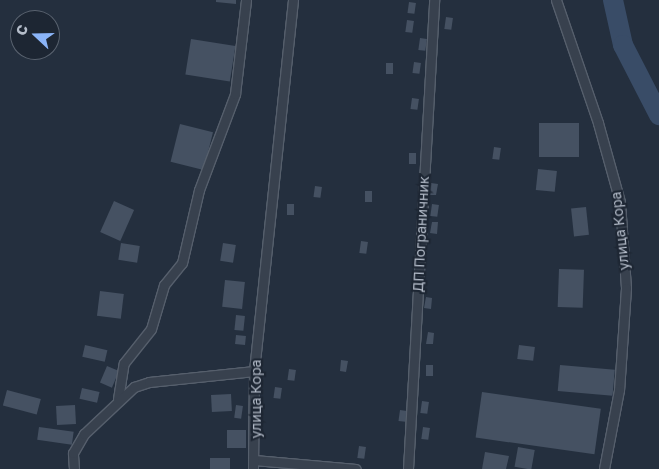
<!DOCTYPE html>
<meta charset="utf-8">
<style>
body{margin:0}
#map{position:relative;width:659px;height:469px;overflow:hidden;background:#242f3e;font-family:"Golos Text",sans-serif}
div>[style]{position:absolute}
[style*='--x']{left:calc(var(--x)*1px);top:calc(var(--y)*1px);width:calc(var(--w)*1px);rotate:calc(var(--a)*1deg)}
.river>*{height:20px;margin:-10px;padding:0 10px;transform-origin:10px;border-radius:10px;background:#394c67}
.building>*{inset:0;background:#455162;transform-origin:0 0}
.roads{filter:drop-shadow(1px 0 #565f6c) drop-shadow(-1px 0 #565f6c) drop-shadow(0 1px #565f6c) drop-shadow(0 -1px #565f6c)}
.minor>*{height:9px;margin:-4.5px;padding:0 4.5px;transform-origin:4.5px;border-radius:4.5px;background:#38414e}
span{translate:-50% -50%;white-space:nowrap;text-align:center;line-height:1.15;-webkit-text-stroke:4.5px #1d2633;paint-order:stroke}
.street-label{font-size:14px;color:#b4bcc9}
.north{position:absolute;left:10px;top:10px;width:50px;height:50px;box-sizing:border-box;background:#1d2633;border:1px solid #59626f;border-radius:50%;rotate:291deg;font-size:14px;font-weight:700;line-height:20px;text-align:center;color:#b4bcc9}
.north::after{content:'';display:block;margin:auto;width:18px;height:22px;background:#8ab4f8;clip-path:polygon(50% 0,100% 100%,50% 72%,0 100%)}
</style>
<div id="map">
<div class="river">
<i style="--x:613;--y:0;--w:46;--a:77.5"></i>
<i style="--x:623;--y:45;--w:79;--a:62.8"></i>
</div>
<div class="building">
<i style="clip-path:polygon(216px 0,236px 0,236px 4px,216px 2px)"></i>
<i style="left:409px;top:2px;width:7px;height:11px;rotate:8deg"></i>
<i style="left:446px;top:17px;width:7px;height:12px;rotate:8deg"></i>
<i style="left:407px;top:20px;width:7px;height:12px;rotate:8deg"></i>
<i style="left:420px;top:38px;width:7px;height:12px;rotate:8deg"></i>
<i style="left:191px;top:39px;width:45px;height:36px;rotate:9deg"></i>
<i style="left:414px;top:62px;width:7px;height:11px;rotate:8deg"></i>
<i style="left:386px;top:63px;width:7px;height:11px"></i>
<i style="left:412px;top:98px;width:7px;height:11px;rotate:8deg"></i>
<i style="left:539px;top:123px;width:40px;height:34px"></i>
<i style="left:180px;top:124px;width:34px;height:39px;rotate:14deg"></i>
<i style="left:494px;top:147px;width:7px;height:12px;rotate:8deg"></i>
<i style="left:409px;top:153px;width:7px;height:11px"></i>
<i style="left:538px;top:169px;width:19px;height:21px;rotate:6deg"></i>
<i style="clip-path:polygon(431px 183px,438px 184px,436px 195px,430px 195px)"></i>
<i style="left:315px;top:186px;width:7px;height:11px;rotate:8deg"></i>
<i style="left:365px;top:191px;width:7px;height:11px"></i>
<i style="left:114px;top:201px;width:22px;height:34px;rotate:24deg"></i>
<i style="left:287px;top:204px;width:7px;height:11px"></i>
<i style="left:432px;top:204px;width:7px;height:12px;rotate:8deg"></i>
<i style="left:586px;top:207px;width:28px;height:15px;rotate:84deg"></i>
<i style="clip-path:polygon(432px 222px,438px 222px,437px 234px,430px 233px)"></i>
<i style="left:361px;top:241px;width:7px;height:12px;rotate:8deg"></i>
<i style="left:121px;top:243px;width:19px;height:17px;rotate:9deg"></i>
<i style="left:223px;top:243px;width:13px;height:18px;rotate:9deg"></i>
<i style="left:559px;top:269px;width:25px;height:38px;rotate:2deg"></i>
<i style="left:225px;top:280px;width:20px;height:27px;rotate:6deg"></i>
<i style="left:100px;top:291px;width:24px;height:25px;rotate:7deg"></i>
<i style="clip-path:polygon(426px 297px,432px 298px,431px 309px,424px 308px)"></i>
<i style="left:236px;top:315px;width:9px;height:15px;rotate:6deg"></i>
<i style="clip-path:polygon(428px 332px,434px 333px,433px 344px,426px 344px)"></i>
<i style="left:236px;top:335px;width:10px;height:9px;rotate:6deg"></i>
<i style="left:85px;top:345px;width:23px;height:12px;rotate:13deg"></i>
<i style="left:519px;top:345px;width:16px;height:14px;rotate:7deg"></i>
<i style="clip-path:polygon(341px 360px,348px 361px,346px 372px,340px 371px)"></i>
<i style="left:426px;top:365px;width:7px;height:11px"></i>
<i style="left:560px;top:365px;width:55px;height:26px;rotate:5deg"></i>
<i style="left:107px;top:366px;width:13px;height:18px;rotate:23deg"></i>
<i style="left:289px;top:369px;width:7px;height:11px;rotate:8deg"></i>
<i style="left:275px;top:387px;width:7px;height:11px;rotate:8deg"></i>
<i style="left:82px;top:388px;width:18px;height:11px;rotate:13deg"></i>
<i style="left:7px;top:390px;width:35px;height:16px;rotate:15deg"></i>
<i style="left:482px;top:392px;width:120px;height:46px;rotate:8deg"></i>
<i style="left:231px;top:394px;width:17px;height:20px;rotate:87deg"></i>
<i style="left:422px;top:401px;width:7px;height:12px;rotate:8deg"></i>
<i style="left:75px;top:405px;width:19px;height:19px;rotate:87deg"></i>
<i style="left:236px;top:405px;width:7px;height:13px;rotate:8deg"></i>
<i style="left:400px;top:410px;width:7px;height:11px;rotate:8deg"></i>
<i style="left:39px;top:427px;width:35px;height:13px;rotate:8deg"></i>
<i style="left:423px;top:427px;width:7px;height:12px;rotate:8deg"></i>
<i style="left:246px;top:430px;width:18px;height:19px;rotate:90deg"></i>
<i style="left:359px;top:446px;width:7px;height:12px;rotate:8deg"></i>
<i style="left:518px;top:447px;width:17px;height:20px;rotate:10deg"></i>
<i style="clip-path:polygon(485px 452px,509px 456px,506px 469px,482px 469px)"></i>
<i style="left:210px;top:458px;width:20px;height:11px"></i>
</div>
<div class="roads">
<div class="minor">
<i style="--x:556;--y:0;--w:130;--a:71.1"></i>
<i style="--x:598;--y:123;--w:82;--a:74.4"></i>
<i style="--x:620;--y:202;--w:86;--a:86"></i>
<i style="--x:626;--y:288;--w:102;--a:93.9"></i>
<i style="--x:619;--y:390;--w:80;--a:100.8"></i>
<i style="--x:118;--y:399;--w:36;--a:-81"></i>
<i style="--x:124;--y:363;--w:43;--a:-51.5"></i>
<i style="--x:151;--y:329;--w:46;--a:-73.5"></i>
<i style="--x:164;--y:285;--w:28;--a:-51"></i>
<i style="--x:182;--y:263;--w:75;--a:-76.9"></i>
<i style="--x:199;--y:190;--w:103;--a:-69.4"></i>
<i style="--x:235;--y:94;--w:95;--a:-83.3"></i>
<i style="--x:254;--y:460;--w:102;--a:5"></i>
<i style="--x:74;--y:469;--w:16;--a:-94"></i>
<i style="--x:73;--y:453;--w:22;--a:-60"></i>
<i style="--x:84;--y:434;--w:69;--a:-43.2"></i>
<i style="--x:134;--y:387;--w:16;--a:-18"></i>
<i style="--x:149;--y:382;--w:106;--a:-6"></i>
<i style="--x:253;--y:469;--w:98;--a:-89.4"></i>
<i style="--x:254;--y:371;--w:373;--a:-84"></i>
<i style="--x:408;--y:469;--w:470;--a:-86.8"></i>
</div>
</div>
<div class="street-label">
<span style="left:620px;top:231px;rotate:-96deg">улица Кора</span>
<span style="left:421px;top:234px;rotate:-87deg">ДП Пограничник</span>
<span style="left:256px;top:399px;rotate:-90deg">улица Кора</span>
</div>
<div class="north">С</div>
</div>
